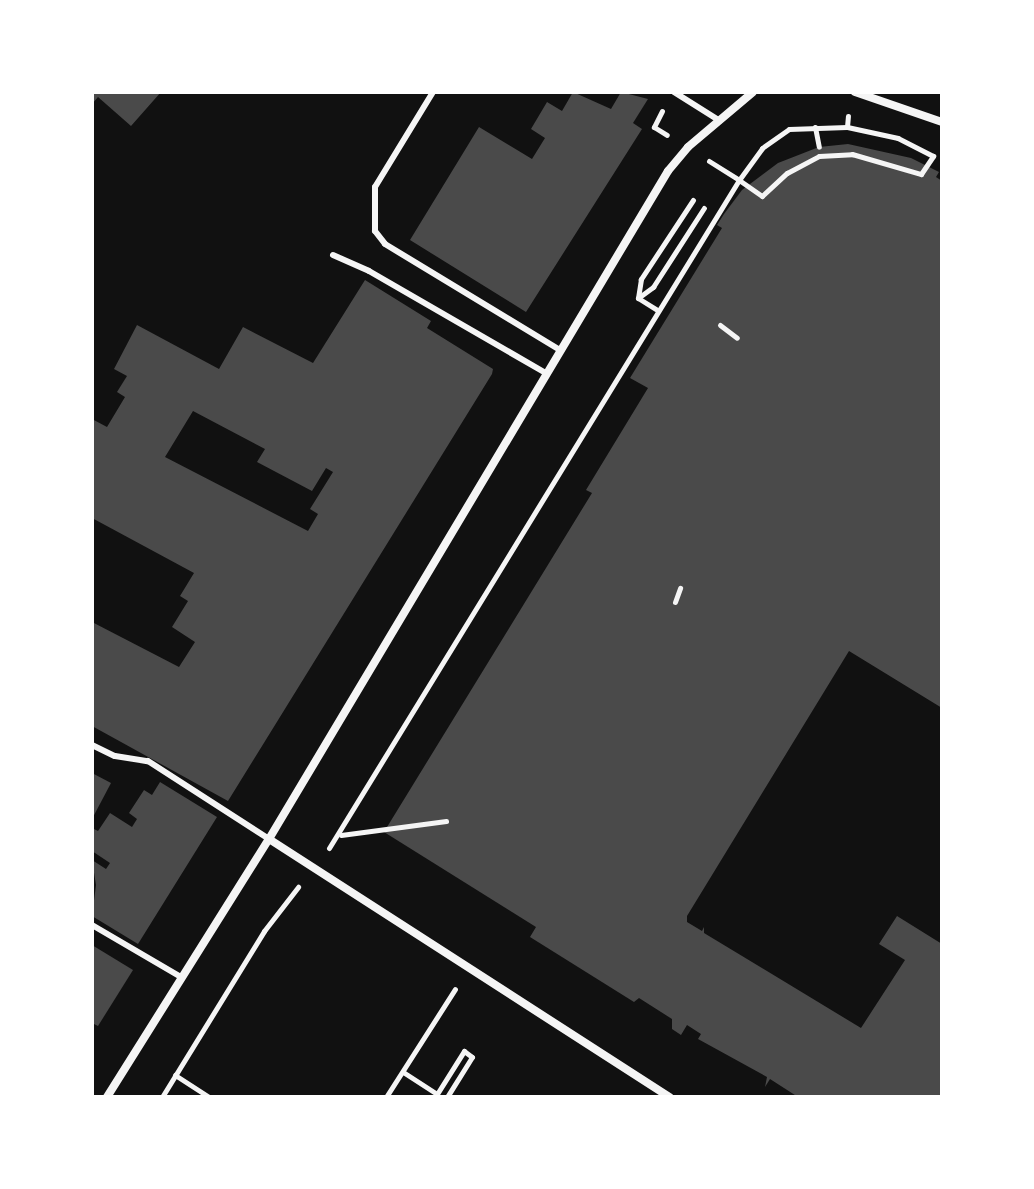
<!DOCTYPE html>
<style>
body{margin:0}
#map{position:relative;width:1034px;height:1189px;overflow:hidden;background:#111;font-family:"Fira Sans",sans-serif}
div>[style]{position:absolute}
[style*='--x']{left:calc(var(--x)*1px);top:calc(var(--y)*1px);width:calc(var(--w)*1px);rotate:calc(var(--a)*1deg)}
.building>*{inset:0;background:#4a4a4a}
.path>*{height:5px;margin:-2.5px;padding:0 2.5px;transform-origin:2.5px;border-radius:2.5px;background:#f5f5f5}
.service>*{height:6px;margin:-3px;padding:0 3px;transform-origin:3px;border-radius:3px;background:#f5f5f5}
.minor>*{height:8px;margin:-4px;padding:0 4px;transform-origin:4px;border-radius:4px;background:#f5f5f5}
span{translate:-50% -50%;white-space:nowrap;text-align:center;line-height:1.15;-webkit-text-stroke:8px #fff;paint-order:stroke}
.frame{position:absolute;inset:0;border:94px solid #fff;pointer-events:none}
</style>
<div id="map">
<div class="building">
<i style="clip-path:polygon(92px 92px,161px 92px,131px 126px,98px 97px,92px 104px)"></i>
<i style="clip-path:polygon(573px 92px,611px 109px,621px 92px,648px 99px,633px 123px,642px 129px,526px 312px,410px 240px,479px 127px,532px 159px,545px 138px,531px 129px,547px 102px,562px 111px)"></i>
<i style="clip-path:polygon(848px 144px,911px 158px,939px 172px,936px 177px,942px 181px,942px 708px,849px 651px,687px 916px,687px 922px,702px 931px,704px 927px,704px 933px,861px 1028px,905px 960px,879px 944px,897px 916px,942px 944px,940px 1097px,798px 1097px,770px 1079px,765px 1087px,767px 1077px,698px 1039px,701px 1034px,687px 1025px,681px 1035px,672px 1029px,672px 1019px,639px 998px,634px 1002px,530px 937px,536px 927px,384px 832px,592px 493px,586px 490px,648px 388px,630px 378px,722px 228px,717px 225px,724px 214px,742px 190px,778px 163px,819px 147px)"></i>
<i style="clip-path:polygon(evenodd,365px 280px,431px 321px,427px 328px,493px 369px,492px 374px,228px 801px,92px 726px,92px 622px,179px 667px,195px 642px,172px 627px,188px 601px,180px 596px,194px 573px,92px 518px,92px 419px,107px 427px,125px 397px,117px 392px,127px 376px,114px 369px,137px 325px,219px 369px,243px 327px,313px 363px,365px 280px,193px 411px,265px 449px,257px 462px,312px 491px,326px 468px,333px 472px,310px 509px,318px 514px,308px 531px,165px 457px,193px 411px)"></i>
<i style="clip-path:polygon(92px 773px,111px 783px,92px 819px)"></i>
<i style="clip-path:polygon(160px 782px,217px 817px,138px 944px,92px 916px,96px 885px,92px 860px,106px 869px,110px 863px,92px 851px,92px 828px,98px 831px,110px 813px,132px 827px,137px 819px,129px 813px,144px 790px,152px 795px)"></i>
<i style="clip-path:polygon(92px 945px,133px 970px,98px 1026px,92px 1023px)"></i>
</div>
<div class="path">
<i style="--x:662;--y:111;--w:18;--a:117"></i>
<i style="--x:654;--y:127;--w:15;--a:32"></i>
<i style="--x:815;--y:127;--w:20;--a:79"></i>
<i style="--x:709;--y:161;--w:36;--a:32"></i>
<i style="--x:739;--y:180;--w:39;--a:-54"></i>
<i style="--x:762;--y:148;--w:33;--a:-35"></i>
<i style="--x:789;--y:129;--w:58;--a:-2"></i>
<i style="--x:847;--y:127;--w:11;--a:-85"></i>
<i style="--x:693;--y:200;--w:95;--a:123.4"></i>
<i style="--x:641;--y:279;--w:19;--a:99"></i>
<i style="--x:638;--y:298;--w:19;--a:-36"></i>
<i style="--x:653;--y:287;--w:94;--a:-57.2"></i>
<i style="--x:638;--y:298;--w:22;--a:32"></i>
<i style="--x:720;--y:325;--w:21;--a:37"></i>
<i style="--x:675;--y:602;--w:15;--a:-70"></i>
<i style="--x:341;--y:835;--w:106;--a:-7.6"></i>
<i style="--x:329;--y:848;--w:784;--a:-58.46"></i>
<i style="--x:739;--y:180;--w:28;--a:35"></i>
<i style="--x:762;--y:196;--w:34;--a:-43"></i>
<i style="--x:787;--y:173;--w:36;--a:-28"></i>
<i style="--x:819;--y:156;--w:33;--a:-3"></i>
<i style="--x:852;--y:154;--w:72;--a:16.2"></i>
<i style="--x:921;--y:174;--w:22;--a:-56"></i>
<i style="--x:933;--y:156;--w:39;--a:-153"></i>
<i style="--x:898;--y:138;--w:52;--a:-167.8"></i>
<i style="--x:403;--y:1072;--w:40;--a:32.9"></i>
<i style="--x:437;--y:1094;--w:51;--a:-57.9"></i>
<i style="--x:464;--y:1051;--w:10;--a:37"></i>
<i style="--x:472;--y:1057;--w:47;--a:122"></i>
<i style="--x:175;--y:1075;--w:40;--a:32.9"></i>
<i style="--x:162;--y:1097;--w:195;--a:-58.4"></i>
<i style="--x:264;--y:931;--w:56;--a:-52.3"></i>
<i style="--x:386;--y:1097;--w:128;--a:-57.4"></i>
</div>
<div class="service">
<i style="--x:433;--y:92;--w:111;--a:121.4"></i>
<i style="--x:375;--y:187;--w:44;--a:90"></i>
<i style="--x:375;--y:231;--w:16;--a:52"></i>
<i style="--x:385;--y:244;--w:205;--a:31.2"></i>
<i style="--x:674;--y:92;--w:54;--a:32.2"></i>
<i style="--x:333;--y:255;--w:39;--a:24"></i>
<i style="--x:369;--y:271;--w:204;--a:30"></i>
<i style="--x:92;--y:745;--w:25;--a:26"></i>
<i style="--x:115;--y:756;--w:33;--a:9"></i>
<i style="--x:148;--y:761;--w:144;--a:32.8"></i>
<i style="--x:92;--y:925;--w:103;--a:30.3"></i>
</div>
<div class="minor">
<i style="--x:855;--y:92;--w:92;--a:19"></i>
<i style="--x:269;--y:839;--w:477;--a:32.8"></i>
<i style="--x:107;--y:1097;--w:305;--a:-57.9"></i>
<i style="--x:269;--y:839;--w:778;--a:-59.15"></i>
<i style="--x:668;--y:171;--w:31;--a:-50"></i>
<i style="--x:688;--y:147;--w:85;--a:-40.2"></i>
</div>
<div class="frame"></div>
</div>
